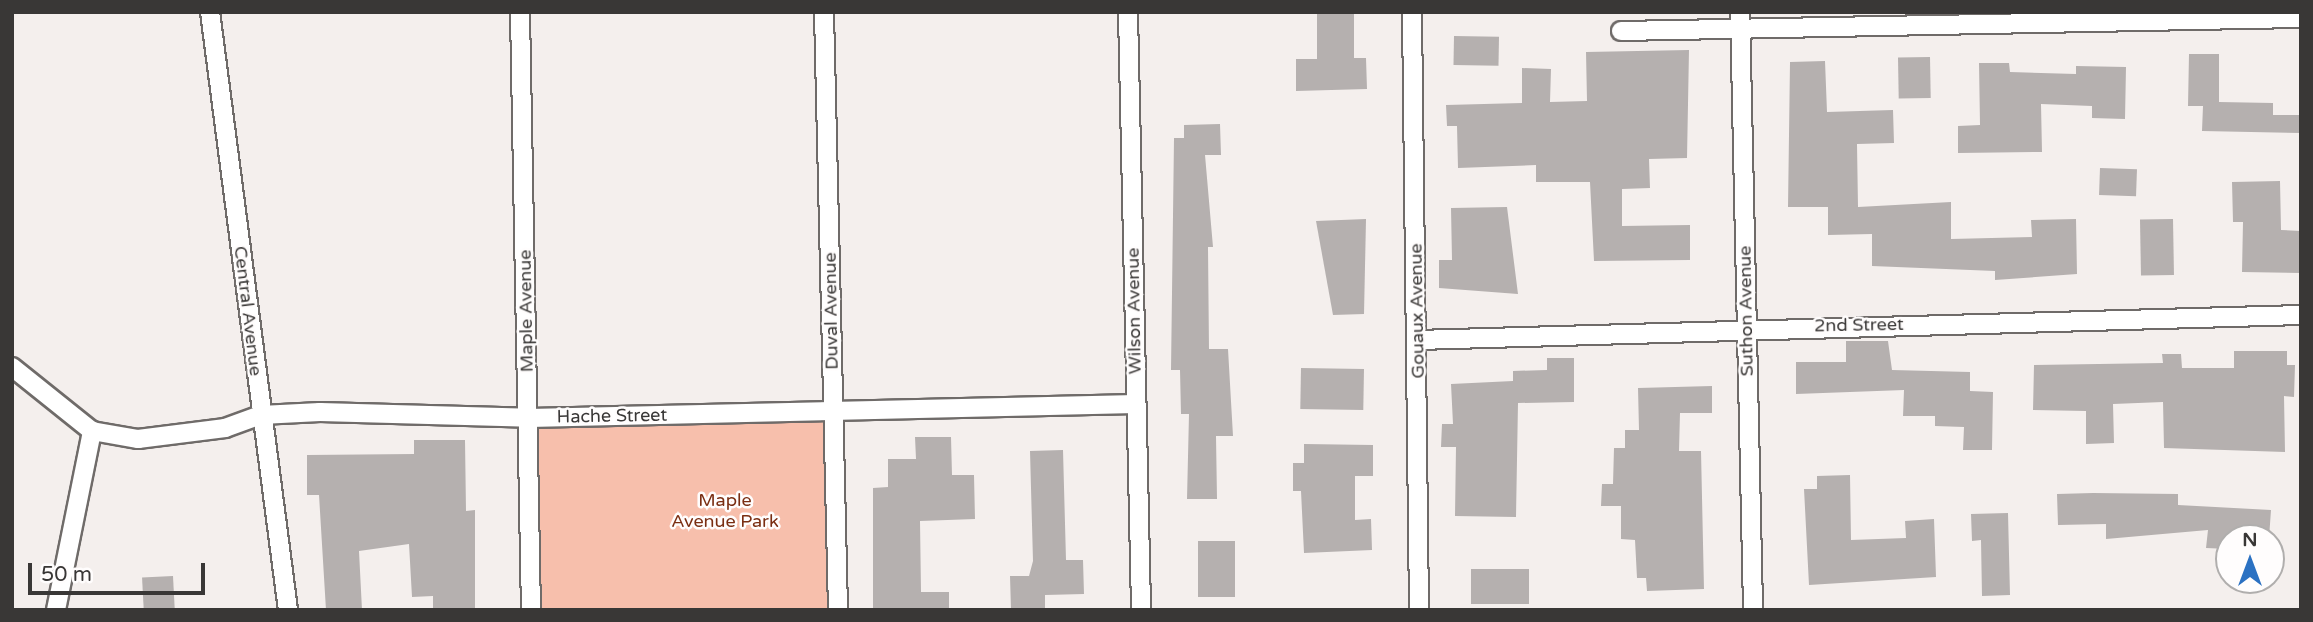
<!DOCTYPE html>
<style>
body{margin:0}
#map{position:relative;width:2313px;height:622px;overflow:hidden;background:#f4efed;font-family:"Varela Round",sans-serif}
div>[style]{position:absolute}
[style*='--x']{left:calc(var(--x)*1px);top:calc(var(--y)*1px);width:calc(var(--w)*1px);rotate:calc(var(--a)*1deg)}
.green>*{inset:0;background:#f7bfac;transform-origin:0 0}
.building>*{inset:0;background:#b5b0af;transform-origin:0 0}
.roads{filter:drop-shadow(2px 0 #6f6b69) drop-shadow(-2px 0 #6f6b69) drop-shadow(0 2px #6f6b69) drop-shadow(0 -2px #6f6b69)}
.street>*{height:18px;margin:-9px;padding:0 9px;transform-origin:9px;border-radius:9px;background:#fff}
span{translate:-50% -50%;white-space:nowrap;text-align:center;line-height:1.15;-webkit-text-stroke:5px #fffdfd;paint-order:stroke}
.street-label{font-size:18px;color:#393736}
.park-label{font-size:18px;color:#7a2e12}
.frame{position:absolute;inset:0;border:14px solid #393736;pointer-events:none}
.north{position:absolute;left:2215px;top:524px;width:70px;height:70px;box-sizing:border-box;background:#fffdfd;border:2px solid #b0aead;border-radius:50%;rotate:0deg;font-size:19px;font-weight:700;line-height:28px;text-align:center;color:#393736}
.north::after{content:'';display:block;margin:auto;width:24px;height:32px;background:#2b71c2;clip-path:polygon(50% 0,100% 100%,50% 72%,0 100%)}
.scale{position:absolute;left:28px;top:563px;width:177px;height:32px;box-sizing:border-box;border:4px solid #393736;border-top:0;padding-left:9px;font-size:21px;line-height:24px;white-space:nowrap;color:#393736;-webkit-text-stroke:5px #fffdfd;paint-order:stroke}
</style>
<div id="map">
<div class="green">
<i style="left:833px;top:411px;width:199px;height:304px;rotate:89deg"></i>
</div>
<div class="building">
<i style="clip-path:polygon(1317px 12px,1354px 12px,1354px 58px,1366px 58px,1367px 89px,1296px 91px,1296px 59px,1317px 59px)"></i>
<i style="left:1454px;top:36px;width:45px;height:29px;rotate:1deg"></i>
<i style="clip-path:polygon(1689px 50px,1687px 158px,1649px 159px,1650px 188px,1622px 189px,1622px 226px,1690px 225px,1690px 260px,1594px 261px,1590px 182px,1536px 182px,1536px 165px,1458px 168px,1457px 126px,1447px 126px,1446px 105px,1522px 103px,1522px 68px,1551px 69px,1550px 102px,1587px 101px,1586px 52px)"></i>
<i style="clip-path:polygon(2189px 54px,2219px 54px,2219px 102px,2273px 103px,2273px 115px,2301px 115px,2301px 133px,2202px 131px,2203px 106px,2188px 106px)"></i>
<i style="left:1930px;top:57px;width:41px;height:32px;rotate:89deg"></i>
<i style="clip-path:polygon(1825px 61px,1827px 112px,1893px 110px,1894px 143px,1857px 144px,1858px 207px,1951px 202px,1951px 239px,2032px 237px,2031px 220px,2076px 219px,2077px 274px,1995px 280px,1995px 271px,1872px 266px,1872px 234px,1828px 235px,1828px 207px,1788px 207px,1790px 62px)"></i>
<i style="clip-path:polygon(1979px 63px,2009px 63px,2010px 72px,2076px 74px,2076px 66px,2126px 67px,2125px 119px,2092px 118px,2092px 106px,2041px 104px,2042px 152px,1958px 153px,1958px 126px,1980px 125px)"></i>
<i style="clip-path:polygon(1220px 124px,1221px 155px,1205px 155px,1213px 247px,1208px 247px,1209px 349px,1228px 349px,1233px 436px,1216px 436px,1217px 499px,1187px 499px,1189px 414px,1181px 414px,1180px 370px,1171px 370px,1174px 138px,1184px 138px,1184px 125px)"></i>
<i style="left:2100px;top:168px;width:37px;height:27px;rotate:2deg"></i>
<i style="clip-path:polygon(2280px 181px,2281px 230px,2301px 231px,2301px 273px,2242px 272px,2243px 222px,2233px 222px,2232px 182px)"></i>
<i style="clip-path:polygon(1507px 207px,1518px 294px,1439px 288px,1439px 260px,1452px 260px,1451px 208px)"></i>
<i style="clip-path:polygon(1366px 219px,1364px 314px,1333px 315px,1316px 221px)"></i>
<i style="left:2173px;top:219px;width:56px;height:33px;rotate:89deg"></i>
<i style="clip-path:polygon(1846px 341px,1888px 341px,1892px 370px,1970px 372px,1970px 391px,1993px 392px,1992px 450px,1963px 450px,1964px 427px,1935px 426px,1935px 416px,1903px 416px,1904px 390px,1796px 394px,1796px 362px,1846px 362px)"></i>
<i style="clip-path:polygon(2234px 351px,2287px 351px,2287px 365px,2295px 365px,2294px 397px,2284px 396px,2285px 452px,2164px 448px,2163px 402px,2113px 404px,2114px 443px,2086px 444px,2086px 411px,2033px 410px,2034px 365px,2163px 363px,2162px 354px,2181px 354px,2182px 368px,2234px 368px)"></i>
<i style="clip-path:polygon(1547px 358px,1574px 358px,1574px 402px,1518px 403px,1516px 517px,1455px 516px,1456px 447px,1441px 447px,1442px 424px,1453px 424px,1451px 384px,1513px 381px,1513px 371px,1547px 370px)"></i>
<i style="left:1301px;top:368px;width:63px;height:41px;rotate:1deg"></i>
<i style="clip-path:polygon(1712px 386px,1712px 413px,1680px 413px,1679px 451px,1701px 451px,1704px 589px,1647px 591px,1646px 578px,1637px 578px,1635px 540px,1621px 539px,1621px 506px,1601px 506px,1602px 484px,1613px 484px,1614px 448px,1625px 448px,1625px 430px,1639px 430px,1638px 388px)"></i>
<i style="clip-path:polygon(915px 437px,951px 437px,952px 475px,974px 475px,975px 519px,920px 521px,921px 592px,949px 592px,949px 610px,873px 610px,873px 488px,888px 487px,888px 459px,916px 459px)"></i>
<i style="clip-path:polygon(414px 440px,465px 440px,466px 511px,475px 510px,475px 610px,433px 610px,433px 596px,412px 597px,409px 544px,359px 551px,362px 610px,326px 610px,319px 495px,307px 495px,307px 455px,414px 454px)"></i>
<i style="clip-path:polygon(1304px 444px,1373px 445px,1373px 476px,1355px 476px,1355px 520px,1371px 519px,1372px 550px,1304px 553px,1301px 491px,1293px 491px,1293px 463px,1304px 463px)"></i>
<i style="clip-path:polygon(1063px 450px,1066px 560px,1083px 560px,1084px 594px,1045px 595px,1045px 610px,1011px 610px,1010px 576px,1029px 576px,1033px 561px,1030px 451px)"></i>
<i style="clip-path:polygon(1850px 475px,1851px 540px,1906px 538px,1905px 521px,1934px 519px,1936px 577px,1809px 585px,1804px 489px,1817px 489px,1817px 476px)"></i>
<i style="clip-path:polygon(2093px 493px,2178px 494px,2178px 505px,2271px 510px,2269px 538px,2229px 538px,2229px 549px,2206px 548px,2208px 530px,2106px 539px,2106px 524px,2058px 525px,2057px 494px)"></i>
<i style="clip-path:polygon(2008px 513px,2010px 595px,1982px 596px,1981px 540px,1972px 541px,1971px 514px)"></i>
<i style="left:1198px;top:541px;width:37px;height:56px"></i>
<i style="left:1471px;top:569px;width:58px;height:35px"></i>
<i style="left:173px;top:576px;width:34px;height:31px;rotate:87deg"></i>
</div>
<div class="roads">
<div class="street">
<i style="--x:210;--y:12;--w:603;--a:82.57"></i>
<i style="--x:520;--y:12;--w:598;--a:88.95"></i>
<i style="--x:824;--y:12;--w:598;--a:88.66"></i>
<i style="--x:1128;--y:12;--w:598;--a:88.75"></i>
<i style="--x:1412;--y:12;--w:598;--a:89.33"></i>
<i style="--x:1740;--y:12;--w:598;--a:88.75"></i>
<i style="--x:1621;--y:31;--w:680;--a:-1.1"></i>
<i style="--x:1417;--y:340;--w:884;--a:-1.62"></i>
<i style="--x:12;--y:367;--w:102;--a:38.7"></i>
<i style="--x:92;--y:431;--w:47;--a:9.9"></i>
<i style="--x:138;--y:439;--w:88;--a:-7.2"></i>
<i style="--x:225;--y:428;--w:38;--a:-20"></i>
<i style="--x:261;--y:415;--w:59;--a:-2.9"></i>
<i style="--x:320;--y:412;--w:209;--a:1.6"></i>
<i style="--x:529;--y:418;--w:607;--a:-1.32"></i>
<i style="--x:56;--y:610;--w:183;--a:-78.6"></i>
</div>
</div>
<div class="street-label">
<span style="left:248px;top:311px;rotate:83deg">Central Avenue</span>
<span style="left:526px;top:311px;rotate:-91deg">Maple Avenue</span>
<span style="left:831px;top:311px;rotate:-91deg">Duval Avenue</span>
<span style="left:1134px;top:311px;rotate:-91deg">Wilson Avenue</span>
<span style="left:1417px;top:311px;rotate:-91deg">Gouaux Avenue</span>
<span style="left:1746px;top:311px;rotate:-91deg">Suthon Avenue</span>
<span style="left:1859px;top:325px;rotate:-1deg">2nd Street</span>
<span style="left:612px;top:416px;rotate:-1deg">Hache Street</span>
</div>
<div class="park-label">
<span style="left:725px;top:511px">Maple<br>Avenue Park</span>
</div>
<div class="frame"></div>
<div class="north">N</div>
<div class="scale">50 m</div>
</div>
